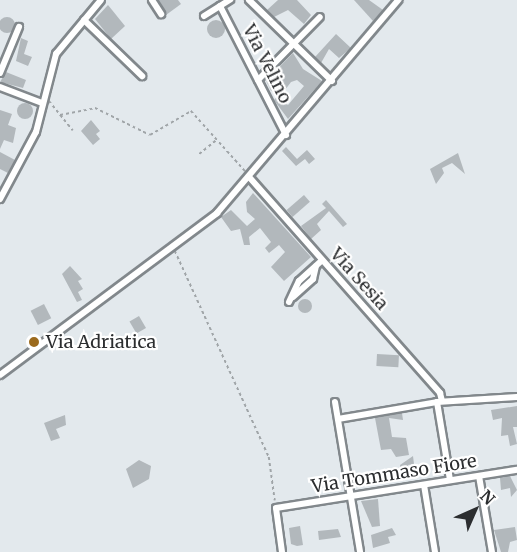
<!DOCTYPE html>
<style>
body{margin:0}
#map{position:relative;width:517px;height:552px;overflow:hidden;background:#e3e9ed;font-family:Merriweather,serif}
div>[style]{position:absolute}
[style*='--x']{left:calc(var(--x)*1px);top:calc(var(--y)*1px);width:calc(var(--w)*1px);rotate:calc(var(--a)*1deg)}
.building>*{inset:0;background:#b2b8bc;transform-origin:0 0}
.round{border-radius:50%}
.path>*{height:1.5px;margin-top:-0.75px;transform-origin:0;background:repeating-linear-gradient(90deg,#a0a5a8 0 3px,transparent 0 6px)}
.roads{filter:drop-shadow(2px 0 #82888c) drop-shadow(-2px 0 #82888c) drop-shadow(0 2px #82888c) drop-shadow(0 -2px #82888c)}
.minor>*{height:6px;margin:-3px;padding:0 3px;transform-origin:3px;border-radius:3px;background:#fff}
.dots>*{width:16px;height:16px;translate:-50% -50%;box-sizing:border-box;border:3px solid #fff;border-radius:50%}
span{translate:-50% -50%;white-space:nowrap;text-align:center;line-height:1.15;-webkit-text-stroke:4.5px #fff;paint-order:stroke}
.street-label{font-size:18px;color:#2c2e30}
.poi-label{font-size:18px;color:#2c2e30}
.left{translate:0 -50%;text-align:left}
.north{position:absolute;left:445px;top:480px;width:60px;height:60px;-webkit-text-stroke:4px #fff;paint-order:stroke;rotate:45deg;font-size:16px;font-weight:700;line-height:24px;text-align:center;color:#2c2e30}
.north::after{content:'';display:block;margin:auto;width:21px;height:27px;background:#2c2e30;clip-path:polygon(50% 0,100% 100%,50% 72%,0 100%)}
</style>
<div id="map">
<div class="building">
<i style="clip-path:polygon(158px 0,178px 0,181px 4px,166px 15px)"></i>
<i style="clip-path:polygon(278px 0,297px 0,311px 15px,304px 24px,288px 10px,274px 17px,267px 10px)"></i>
<i style="clip-path:polygon(354px 0,369px 0,383px 10px,373px 21px)"></i>
<i style="clip-path:polygon(108px 5px,125px 26px,111px 39px,95px 19px)"></i>
<i class="round" style="left:-1px;top:17px;width:16px;height:16px"></i>
<i class="round" style="left:207px;top:20px;width:18px;height:18px"></i>
<i style="clip-path:polygon(336px 34px,351px 48px,339px 58px,329px 49px,321px 63px,315px 57px)"></i>
<i style="clip-path:polygon(21px 38px,28px 41px,24px 54px,32px 57px,28px 66px,16px 61px)"></i>
<i style="clip-path:polygon(293px 53px,303px 69px,322px 81px,288px 119px,274px 100px,278px 96px,288px 105px,304px 86px,297px 80px,291px 82px,282px 94px,271px 91px,266px 81px)"></i>
<i style="clip-path:polygon(6px 72px,26px 80px,23px 88px,0 82px)"></i>
<i class="round" style="left:17px;top:103px;width:16px;height:16px"></i>
<i style="clip-path:polygon(0 110px,12px 114px,8px 125px,16px 128px,13px 143px,4px 140px,0 149px)"></i>
<i style="clip-path:polygon(91px 120px,100px 131px,96px 134px,100px 139px,93px 145px,81px 131px)"></i>
<i style="clip-path:polygon(286px 147px,297px 159px,307px 150px,315px 159px,309px 164px,305px 159px,296px 166px,282px 151px)"></i>
<i style="clip-path:polygon(0 152px,15px 160px,8px 173px,0 169px)"></i>
<i style="clip-path:polygon(458px 153px,465px 174px,452px 163px,442px 168px,444px 173px,436px 184px,430px 169px)"></i>
<i style="clip-path:polygon(253px 193px,311px 257px,284px 281px,271px 267px,285px 252px,279px 245px,269px 253px,265px 248px,271px 242px,260px 228px,249px 237px,250px 245px,244px 245px,240px 229px,231px 231px,221px 217px,231px 210px,247px 226px,255px 219px,247px 212px,246px 202px)"></i>
<i style="left:304px;top:195px;width:9px;height:23px;rotate:49deg"></i>
<i style="clip-path:polygon(326px 200px,347px 224px,343px 227px,329px 211px,317px 224px,321px 230px,311px 239px,301px 226px,326px 208px,322px 204px)"></i>
<i style="clip-path:polygon(70px 266px,82px 279px,78px 281px,83px 289px,78px 292px,82px 300px,77px 302px,62px 274px)"></i>
<i class="round" style="left:298px;top:299px;width:14px;height:14px"></i>
<i style="left:44px;top:304px;width:16px;height:15px;rotate:63deg"></i>
<i style="left:139px;top:316px;width:14px;height:11px;rotate:60deg"></i>
<i style="left:377px;top:354px;width:22px;height:12px;rotate:3deg"></i>
<i style="clip-path:polygon(517px 406px,517px 427px,513px 427px,517px 444px,510px 446px,508px 435px,501px 436px,502px 418px,493px 420px,491px 410px)"></i>
<i style="clip-path:polygon(402px 413px,403px 420px,389px 418px,392px 437px,406px 438px,409px 455px,396px 457px,391px 449px,381px 450px,375px 418px)"></i>
<i style="clip-path:polygon(65px 415px,66px 425px,56px 429px,60px 438px,51px 441px,44px 423px)"></i>
<i style="clip-path:polygon(413px 456px,414px 464px,408px 465px,410px 478px,402px 480px,400px 465px)"></i>
<i style="clip-path:polygon(139px 460px,151px 466px,149px 479px,133px 488px,126px 469px)"></i>
<i style="clip-path:polygon(510px 476px,517px 490px,511px 497px,510px 488px,501px 490px,500px 478px)"></i>
<i style="clip-path:polygon(378px 499px,380px 526px,372px 527px,361px 501px)"></i>
<i style="clip-path:polygon(300px 526px,303px 545px,297px 546px,291px 544px,289px 528px)"></i>
<i style="clip-path:polygon(515px 527px,517px 540px,510px 542px,508px 552px,501px 552px,494px 530px)"></i>
<i style="clip-path:polygon(392px 528px,396px 535px,388px 537px,390px 543px,373px 548px,371px 535px)"></i>
<i style="clip-path:polygon(338px 529px,341px 537px,319px 540px,318px 531px)"></i>
</div>
<div class="path">
<i style="--x:49;--y:101;--w:38;--a:51"></i>
<i style="--x:60;--y:115;--w:36;--a:-11"></i>
<i style="--x:95;--y:108;--w:61;--a:26.1"></i>
<i style="--x:150;--y:135;--w:48;--a:-30.3"></i>
<i style="--x:191;--y:111;--w:81;--a:48"></i>
<i style="--x:199;--y:154;--w:22;--a:-39"></i>
<i style="--x:175;--y:251;--w:226;--a:65.5"></i>
<i style="--x:269;--y:457;--w:44;--a:82.2"></i>
</div>
<div class="roads">
<div class="minor">
<i style="--x:152;--y:0;--w:17;--a:57"></i>
<i style="--x:249;--y:0;--w:116;--a:44.3"></i>
<i style="--x:220;--y:6;--w:145;--a:62.9"></i>
<i style="--x:204;--y:16;--w:31;--a:-32"></i>
<i style="--x:84;--y:20;--w:81;--a:44"></i>
<i style="--x:0;--y:73;--w:50;--a:-67.6"></i>
<i style="--x:258;--y:80;--w:88;--a:-45.5"></i>
<i style="--x:0;--y:87;--w:45;--a:20.9"></i>
<i style="--x:250;--y:178;--w:287;--a:48.5"></i>
<i style="--x:440;--y:393;--w:8;--a:76"></i>
<i style="--x:0;--y:199;--w:76;--a:-61.8"></i>
<i style="--x:36;--y:132;--w:81;--a:-75.6"></i>
<i style="--x:56;--y:54;--w:70;--a:-50.2"></i>
<i style="--x:293;--y:297;--w:27;--a:-42"></i>
<i style="--x:313;--y:279;--w:13;--a:-77"></i>
<i style="--x:289;--y:302;--w:23;--a:-65"></i>
<i style="--x:299;--y:281;--w:31;--a:-42"></i>
<i style="--x:0;--y:375;--w:271;--a:-36.7"></i>
<i style="--x:217;--y:213;--w:280;--a:-49.6"></i>
<i style="--x:335;--y:402;--w:152;--a:80.5"></i>
<i style="--x:437;--y:402;--w:79;--a:80.5"></i>
<i style="--x:338;--y:419;--w:100;--a:-9.7"></i>
<i style="--x:437;--y:402;--w:80;--a:-3.6"></i>
<i style="--x:479;--y:476;--w:77;--a:80.3"></i>
<i style="--x:424;--y:485;--w:68;--a:80.7"></i>
<i style="--x:282;--y:552;--w:44;--a:-97.8"></i>
<i style="--x:276;--y:508;--w:244;--a:-9"></i>
</div>
</div>
<div class="dots">
<i style="left:34px;top:342px;background:#9b6a1d"></i>
</div>
<div class="street-label">
<span style="left:267px;top:64px;rotate:63deg">Via Velino</span>
<span style="left:359px;top:279px;rotate:48deg">Via Sesia</span>
<span style="left:394px;top:474px;rotate:-9deg">Via Tommaso Fiore</span>
</div>
<div class="poi-label">
<span class="left" style="left:46px;top:342px">Via Adriatica</span>
</div>
<div class="north">N</div>
</div>
